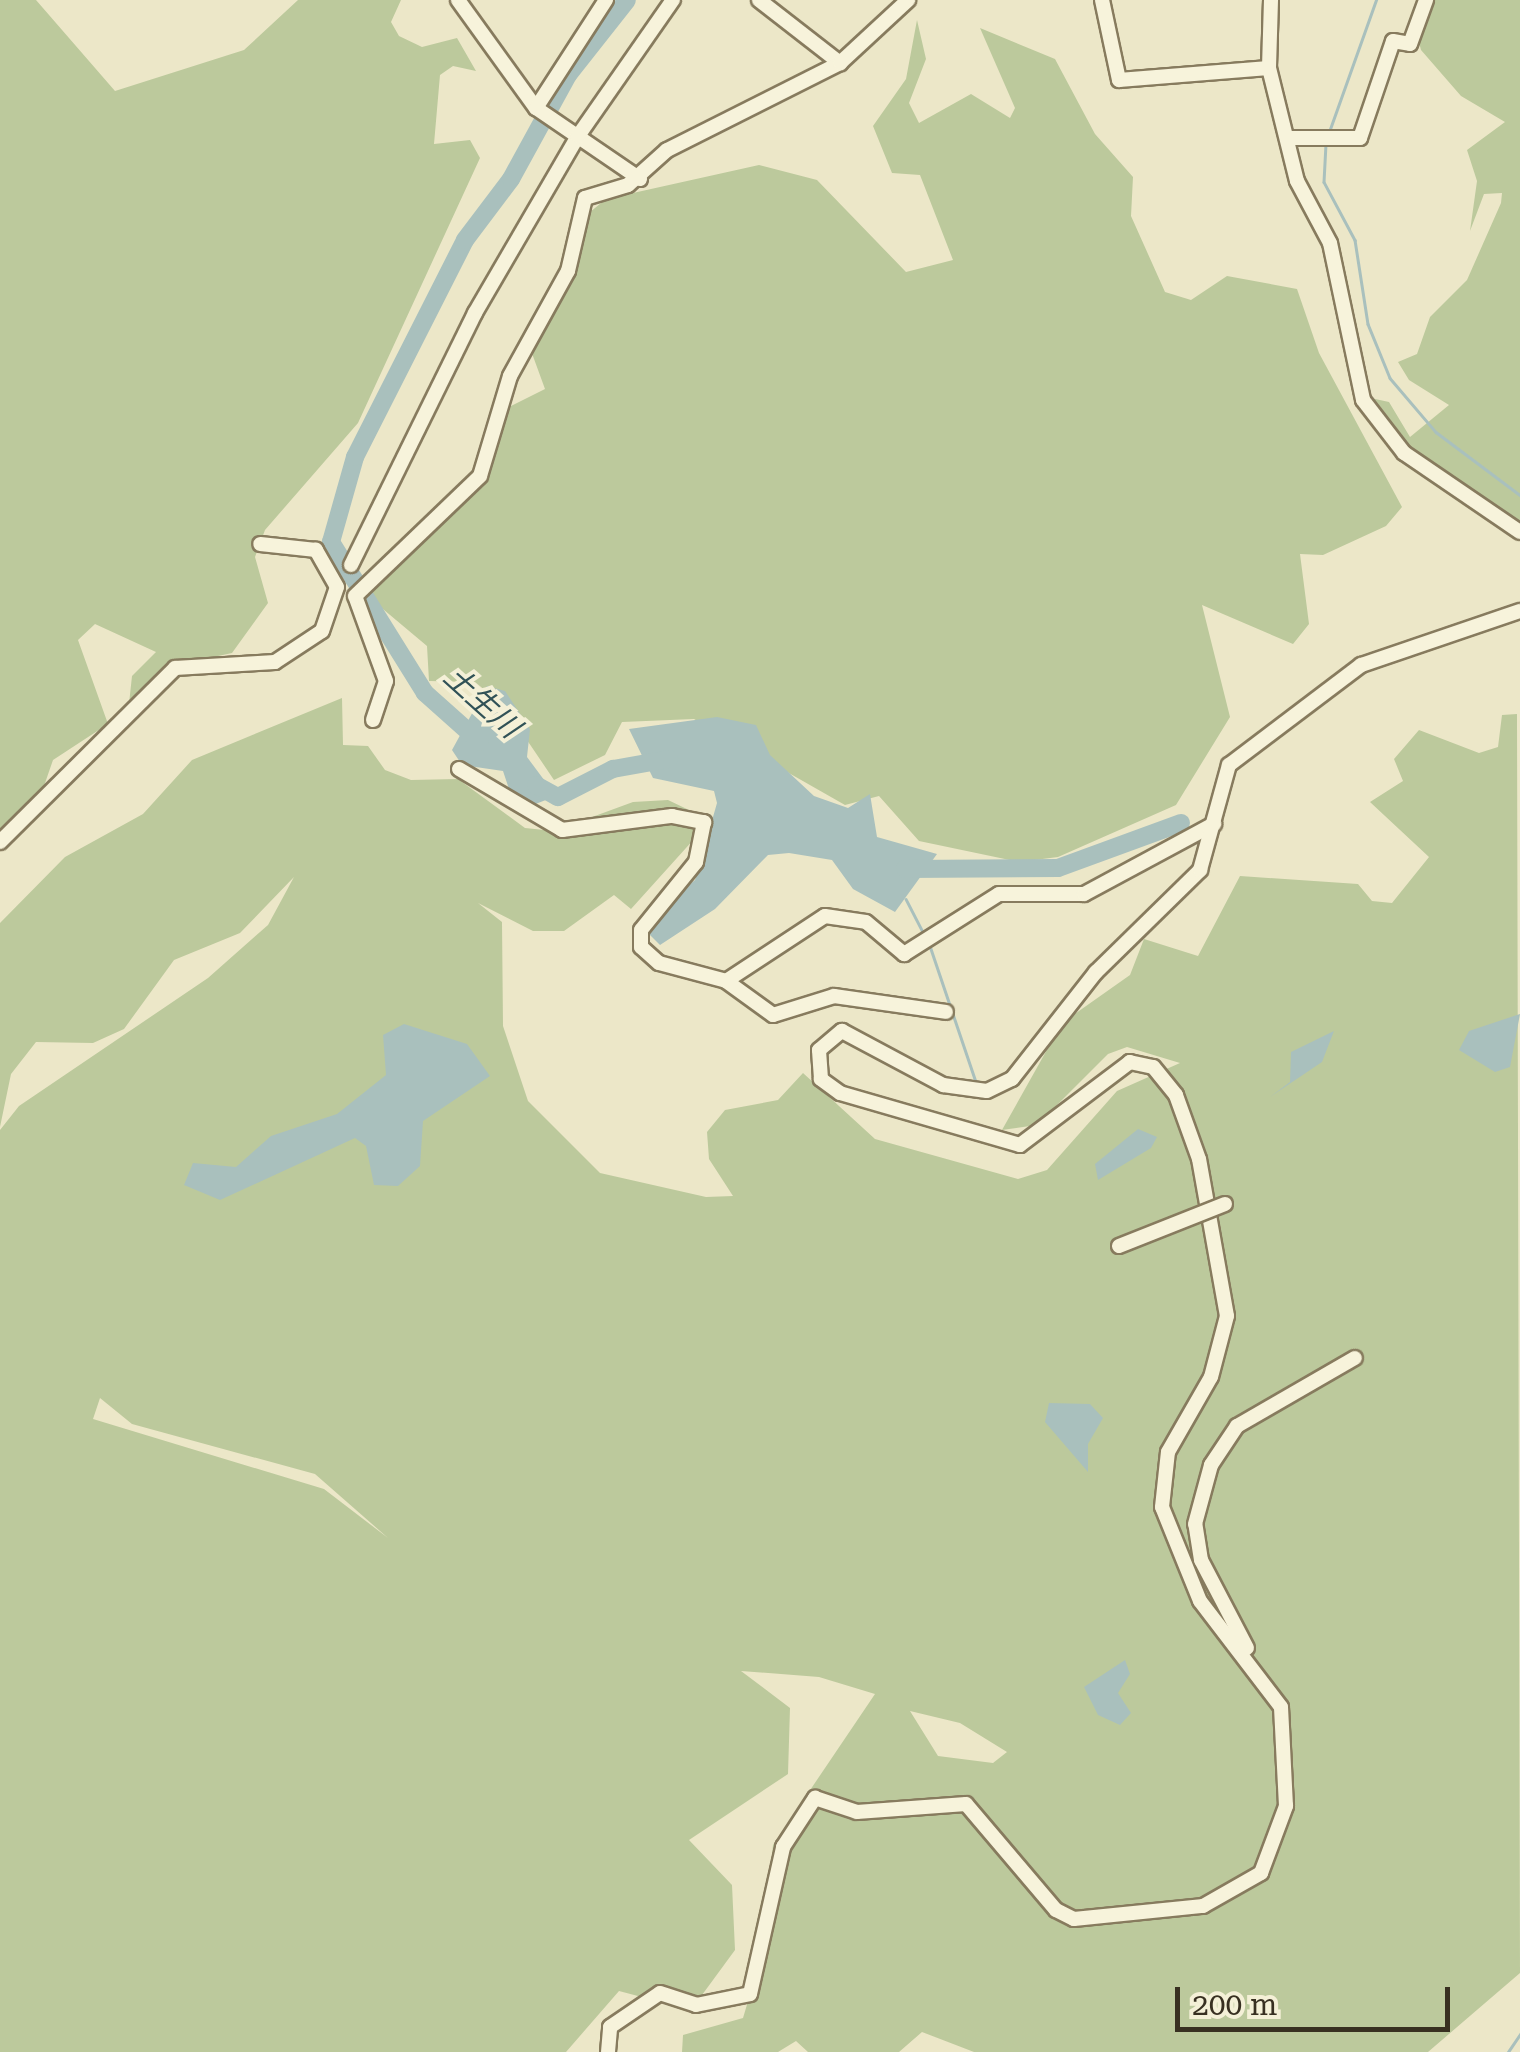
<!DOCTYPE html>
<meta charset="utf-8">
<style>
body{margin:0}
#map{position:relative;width:1520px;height:2052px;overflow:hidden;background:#ece7c8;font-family:"Roboto Serif","Noto Sans JP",serif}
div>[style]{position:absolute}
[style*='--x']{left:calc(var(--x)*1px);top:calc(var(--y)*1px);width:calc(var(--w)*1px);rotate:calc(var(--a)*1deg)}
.green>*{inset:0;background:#bcc99c}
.water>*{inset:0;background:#a9c0bd}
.stream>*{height:2.5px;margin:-1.25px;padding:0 1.25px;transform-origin:1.25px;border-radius:1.25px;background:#a9c0bd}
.river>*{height:18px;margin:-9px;padding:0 9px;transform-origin:9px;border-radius:9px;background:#a9c0bd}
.roads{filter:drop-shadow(2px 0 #877b5e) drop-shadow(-2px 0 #877b5e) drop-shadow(0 2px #877b5e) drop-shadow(0 -2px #877b5e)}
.minor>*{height:14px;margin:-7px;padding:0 7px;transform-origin:7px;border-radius:7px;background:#f7f3db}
.bridges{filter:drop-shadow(2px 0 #877b5e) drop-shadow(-2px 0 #877b5e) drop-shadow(0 2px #877b5e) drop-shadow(0 -2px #877b5e)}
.minor-bridge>*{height:14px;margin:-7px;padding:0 7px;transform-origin:7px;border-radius:7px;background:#f7f3db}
span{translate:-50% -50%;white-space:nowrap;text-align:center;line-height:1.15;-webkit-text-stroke:8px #f4f0d7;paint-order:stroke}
.water-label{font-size:30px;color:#315257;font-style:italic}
.scale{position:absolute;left:1175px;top:1987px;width:275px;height:45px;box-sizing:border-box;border:5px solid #383021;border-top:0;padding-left:12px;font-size:30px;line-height:35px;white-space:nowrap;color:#383021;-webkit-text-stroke:8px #f4f0d7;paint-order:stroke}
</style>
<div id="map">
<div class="green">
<i style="clip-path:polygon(0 0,36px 0,115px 91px,244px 50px,298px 0,401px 0,391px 22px,399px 36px,422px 47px,457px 38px,476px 71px,453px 66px,440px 75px,434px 144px,470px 140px,480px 158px,358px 423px,265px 530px,255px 557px,268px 603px,232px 653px,172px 666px,128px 713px,132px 676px,156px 652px,95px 624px,78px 640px,108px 724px,53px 760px,44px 786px,0 830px)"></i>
<i style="clip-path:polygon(1430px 0,1520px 0,1520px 524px,1395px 448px,1366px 397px,1389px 402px,1410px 437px,1449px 405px,1409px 380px,1398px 362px,1417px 354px,1430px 317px,1467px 280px,1501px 203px,1502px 193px,1484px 194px,1470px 231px,1477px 181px,1467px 150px,1505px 122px,1461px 96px,1421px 50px,1416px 31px)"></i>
<i style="clip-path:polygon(917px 20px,926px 59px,909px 103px,919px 123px,971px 94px,1010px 118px,1015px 108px,980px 28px,1055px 59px,1095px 134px,1133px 177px,1131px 216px,1165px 292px,1191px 300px,1227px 276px,1297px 289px,1319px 353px,1402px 507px,1386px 526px,1323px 555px,1300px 554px,1309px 624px,1293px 644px,1202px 605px,1230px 717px,1176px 805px,1058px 857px,1019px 862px,919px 841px,879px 796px,845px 805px,694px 719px,622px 722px,605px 755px,554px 780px,504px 706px,475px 682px,429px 681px,427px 646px,365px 594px,490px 471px,499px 412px,545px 389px,526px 337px,557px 310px,579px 221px,606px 199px,759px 165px,817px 180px,906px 272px,953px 260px,920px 175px,892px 173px,873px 126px,906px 79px)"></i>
<i style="clip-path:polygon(evenodd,342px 698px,343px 745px,368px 746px,385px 770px,411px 780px,458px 779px,525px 828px,554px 831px,633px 802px,668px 800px,691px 811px,695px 838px,631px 909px,614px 895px,564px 931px,533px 931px,478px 903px,502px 922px,503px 1026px,528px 1101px,600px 1173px,706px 1197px,733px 1196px,709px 1159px,707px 1132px,725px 1110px,778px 1100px,803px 1073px,875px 1139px,1018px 1179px,1047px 1170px,1117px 1091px,1180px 1063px,1127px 1047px,1108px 1054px,1037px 1125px,1002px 1130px,1062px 1023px,1130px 975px,1144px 939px,1198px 956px,1240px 876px,1358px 884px,1372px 901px,1392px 903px,1429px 857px,1370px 802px,1403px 781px,1394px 759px,1419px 730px,1479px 753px,1498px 747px,1502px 715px,1517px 714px,1520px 1973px,1428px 2052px,974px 2052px,922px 2032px,899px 2052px,808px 2052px,796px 2041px,778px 2052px,682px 2052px,683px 2035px,743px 2018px,763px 1951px,773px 1845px,875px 1694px,819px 1677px,741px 1671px,790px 1708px,788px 1774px,689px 1840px,732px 1885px,735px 1950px,691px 2010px,619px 1991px,566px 2052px,0 2052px,0 1130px,19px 1106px,208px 978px,268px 925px,294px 877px,240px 933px,174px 960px,124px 1029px,93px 1043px,36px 1042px,11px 1074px,0 1127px,0 923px,65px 857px,143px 814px,192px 760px,342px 698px,100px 1398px,132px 1424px,315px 1474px,388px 1538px,324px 1489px,93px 1419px,100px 1398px,342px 698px,910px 1711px,960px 1723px,1007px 1752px,993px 1763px,938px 1756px,910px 1711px)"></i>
</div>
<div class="water">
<i style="clip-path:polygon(487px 686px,505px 691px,530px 729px,527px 757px,556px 796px,533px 805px,510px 792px,503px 771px,462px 765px,452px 750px)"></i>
<i style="clip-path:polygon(717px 717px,756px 725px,770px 755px,814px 796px,848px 808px,870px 794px,877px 837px,937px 854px,895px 912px,853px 889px,832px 860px,789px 853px,768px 855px,715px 909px,660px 945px,641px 926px,695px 880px,717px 803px,714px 791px,653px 778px,629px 729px)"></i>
<i style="clip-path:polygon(1520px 1014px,1510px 1067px,1495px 1072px,1459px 1050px,1469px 1031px)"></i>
<i style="clip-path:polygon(404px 1024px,467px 1044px,490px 1076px,423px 1121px,420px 1166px,398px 1186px,374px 1185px,366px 1146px,355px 1138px,220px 1200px,184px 1185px,193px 1163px,236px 1167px,271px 1136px,337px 1114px,386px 1075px,383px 1035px)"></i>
<i style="clip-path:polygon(1334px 1031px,1322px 1062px,1270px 1097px,1290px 1082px,1291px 1052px)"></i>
<i style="clip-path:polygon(1138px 1129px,1157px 1137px,1151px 1148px,1098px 1180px,1095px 1164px)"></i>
<i style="clip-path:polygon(1049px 1403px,1090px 1404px,1103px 1418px,1088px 1444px,1088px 1472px,1045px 1422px)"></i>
<i style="clip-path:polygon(1125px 1660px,1130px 1674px,1118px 1693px,1131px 1713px,1120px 1725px,1098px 1715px,1084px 1687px)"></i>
</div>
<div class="stream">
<i style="--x:1329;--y:132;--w:140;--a:-70.4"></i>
<i style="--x:1326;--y:144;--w:38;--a:93"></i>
<i style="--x:1324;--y:182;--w:66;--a:61.9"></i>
<i style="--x:1355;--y:240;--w:85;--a:81.2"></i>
<i style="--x:1368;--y:324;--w:58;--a:67.8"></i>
<i style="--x:1390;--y:378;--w:71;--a:49.6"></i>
<i style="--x:1436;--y:432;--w:105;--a:36.9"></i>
<i style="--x:906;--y:899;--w:42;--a:62.8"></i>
<i style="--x:929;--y:943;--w:144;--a:71.3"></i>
<i style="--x:1508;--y:2052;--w:22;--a:-56"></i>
</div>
<div class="river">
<i style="--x:480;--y:742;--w:74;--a:-138.3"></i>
<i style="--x:425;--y:693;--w:178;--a:-121.9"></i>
<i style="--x:331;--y:542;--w:88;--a:-74.2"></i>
<i style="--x:355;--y:457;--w:243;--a:-63.1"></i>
<i style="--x:465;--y:240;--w:76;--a:-53"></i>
<i style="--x:511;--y:179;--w:119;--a:-61.3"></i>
<i style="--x:568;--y:75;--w:95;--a:-51.8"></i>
<i style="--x:536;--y:785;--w:25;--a:29"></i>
<i style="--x:558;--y:797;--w:62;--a:-27"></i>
<i style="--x:613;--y:769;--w:57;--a:-10.1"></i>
<i style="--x:905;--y:869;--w:153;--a:-0.4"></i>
<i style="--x:1058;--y:868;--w:131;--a:-20.1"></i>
</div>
<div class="roads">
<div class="minor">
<i style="--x:458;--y:0;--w:133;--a:54.2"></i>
<i style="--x:536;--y:108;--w:126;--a:34.3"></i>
<i style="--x:759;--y:0;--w:103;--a:37.9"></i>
<i style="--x:1102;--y:0;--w:82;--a:78"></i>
<i style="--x:1119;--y:80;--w:150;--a:-4.6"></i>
<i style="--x:1271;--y:0;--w:68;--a:91.7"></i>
<i style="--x:1269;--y:68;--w:116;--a:76.1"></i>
<i style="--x:1297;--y:181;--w:70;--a:62"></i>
<i style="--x:1330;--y:243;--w:160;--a:78.1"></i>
<i style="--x:1363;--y:400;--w:67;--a:52.3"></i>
<i style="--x:1404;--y:453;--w:140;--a:34.3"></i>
<i style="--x:536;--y:108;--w:129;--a:-57.1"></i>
<i style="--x:1291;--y:138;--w:69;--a:0"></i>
<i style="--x:1360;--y:138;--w:102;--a:-71.2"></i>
<i style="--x:1393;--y:41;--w:17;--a:10"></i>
<i style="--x:1410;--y:44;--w:47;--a:-70"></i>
<i style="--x:351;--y:565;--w:281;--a:-63.8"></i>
<i style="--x:475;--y:313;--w:205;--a:-59.8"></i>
<i style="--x:578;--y:136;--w:166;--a:-55.1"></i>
<i style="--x:373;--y:720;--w:41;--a:-71.6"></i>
<i style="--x:386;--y:681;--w:90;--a:-110"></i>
<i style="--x:355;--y:596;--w:173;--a:-43.8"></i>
<i style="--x:480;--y:476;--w:104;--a:-73.3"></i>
<i style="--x:510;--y:376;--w:120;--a:-61.1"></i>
<i style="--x:568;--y:271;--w:75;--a:-76.9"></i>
<i style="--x:585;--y:198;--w:45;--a:-16.8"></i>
<i style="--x:628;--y:185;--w:52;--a:-41.9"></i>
<i style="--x:667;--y:150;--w:194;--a:-26.7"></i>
<i style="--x:840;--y:63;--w:93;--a:-42.8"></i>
<i style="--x:459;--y:769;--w:120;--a:30.6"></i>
<i style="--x:562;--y:830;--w:111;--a:-7.3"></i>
<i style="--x:672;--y:816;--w:33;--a:11"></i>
<i style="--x:704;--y:822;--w:41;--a:101.3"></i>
<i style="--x:696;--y:862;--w:87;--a:129"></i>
<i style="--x:641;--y:930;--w:17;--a:90"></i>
<i style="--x:641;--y:947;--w:24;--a:42"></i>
<i style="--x:659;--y:963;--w:69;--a:15"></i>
<i style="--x:726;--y:981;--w:58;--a:35.9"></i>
<i style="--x:773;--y:1015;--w:64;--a:-17.3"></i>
<i style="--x:834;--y:996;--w:113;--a:8.1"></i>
<i style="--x:0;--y:842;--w:247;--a:-44.8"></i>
<i style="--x:175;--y:668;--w:100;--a:-3.4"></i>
<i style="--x:275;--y:662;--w:56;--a:-33.4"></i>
<i style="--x:322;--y:631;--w:46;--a:-71.2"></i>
<i style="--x:337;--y:587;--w:43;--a:-119.6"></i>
<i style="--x:316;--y:550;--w:56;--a:-173.9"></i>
<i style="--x:726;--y:981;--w:118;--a:-33.3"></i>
<i style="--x:825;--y:916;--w:41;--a:8.3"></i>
<i style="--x:866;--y:922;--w:50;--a:40.1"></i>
<i style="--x:904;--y:954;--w:112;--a:-32.3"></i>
<i style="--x:999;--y:894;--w:85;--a:0"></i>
<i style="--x:1084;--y:894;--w:148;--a:-28.3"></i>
<i style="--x:1247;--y:1648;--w:99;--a:-117.6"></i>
<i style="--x:1201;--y:1560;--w:36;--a:-99"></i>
<i style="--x:1195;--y:1524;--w:61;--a:-74.8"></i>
<i style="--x:1211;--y:1465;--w:47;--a:-56.3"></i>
<i style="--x:1237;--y:1426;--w:136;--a:-30"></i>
<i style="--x:608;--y:2052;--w:25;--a:-85"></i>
<i style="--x:610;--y:2027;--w:60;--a:-34.2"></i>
<i style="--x:660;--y:1993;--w:38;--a:18"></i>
<i style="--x:696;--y:2005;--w:55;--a:-11.5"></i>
<i style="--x:750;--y:1994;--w:151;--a:-77.3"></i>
<i style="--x:783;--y:1847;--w:59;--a:-56.9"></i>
<i style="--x:815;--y:1798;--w:44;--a:18.4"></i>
<i style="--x:857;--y:1812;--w:109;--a:-4.2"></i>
<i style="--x:966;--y:1804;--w:139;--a:49.7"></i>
<i style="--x:1056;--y:1910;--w:20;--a:27"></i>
<i style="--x:1074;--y:1919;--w:130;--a:-5.8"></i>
<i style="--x:1203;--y:1906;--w:67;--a:-29.6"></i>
<i style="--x:1261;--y:1873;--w:72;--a:-69.5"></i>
<i style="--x:1286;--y:1806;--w:99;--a:-92.9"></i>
<i style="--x:1281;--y:1707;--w:133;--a:-127.4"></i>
<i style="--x:1200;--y:1601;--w:101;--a:-112"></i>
<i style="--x:1162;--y:1507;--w:55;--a:-83.8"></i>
<i style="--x:1168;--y:1452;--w:86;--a:-60.2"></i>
<i style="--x:1211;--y:1377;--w:63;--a:-75.3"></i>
<i style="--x:1227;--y:1316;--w:159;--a:-100.1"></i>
<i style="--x:1199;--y:1159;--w:68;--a:-109.8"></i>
<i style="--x:1176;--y:1095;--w:36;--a:-129"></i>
<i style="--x:1153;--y:1067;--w:24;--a:-168"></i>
<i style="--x:1130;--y:1062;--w:138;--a:143"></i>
<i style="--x:1020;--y:1145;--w:187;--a:-163.9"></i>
<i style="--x:840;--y:1093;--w:24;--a:-144"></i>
<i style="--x:821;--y:1079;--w:29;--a:-94"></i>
<i style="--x:819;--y:1050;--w:30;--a:-40"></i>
<i style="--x:842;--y:1031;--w:115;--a:28.1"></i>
<i style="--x:943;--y:1085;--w:44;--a:7.8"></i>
<i style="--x:987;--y:1091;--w:28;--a:-26"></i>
<i style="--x:1012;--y:1079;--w:136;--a:-51.9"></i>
<i style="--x:1096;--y:972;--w:146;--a:-44.4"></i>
<i style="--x:1200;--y:870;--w:109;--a:-74.6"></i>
<i style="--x:1229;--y:765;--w:166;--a:-37.1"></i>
<i style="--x:1361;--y:665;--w:168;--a:-18.8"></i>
</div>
</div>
<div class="bridges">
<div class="minor-bridge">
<i style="--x:1119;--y:1246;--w:114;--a:-21.6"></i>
</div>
</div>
<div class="water-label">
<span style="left:482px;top:702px;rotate:42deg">土生川</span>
</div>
<div class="scale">200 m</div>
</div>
